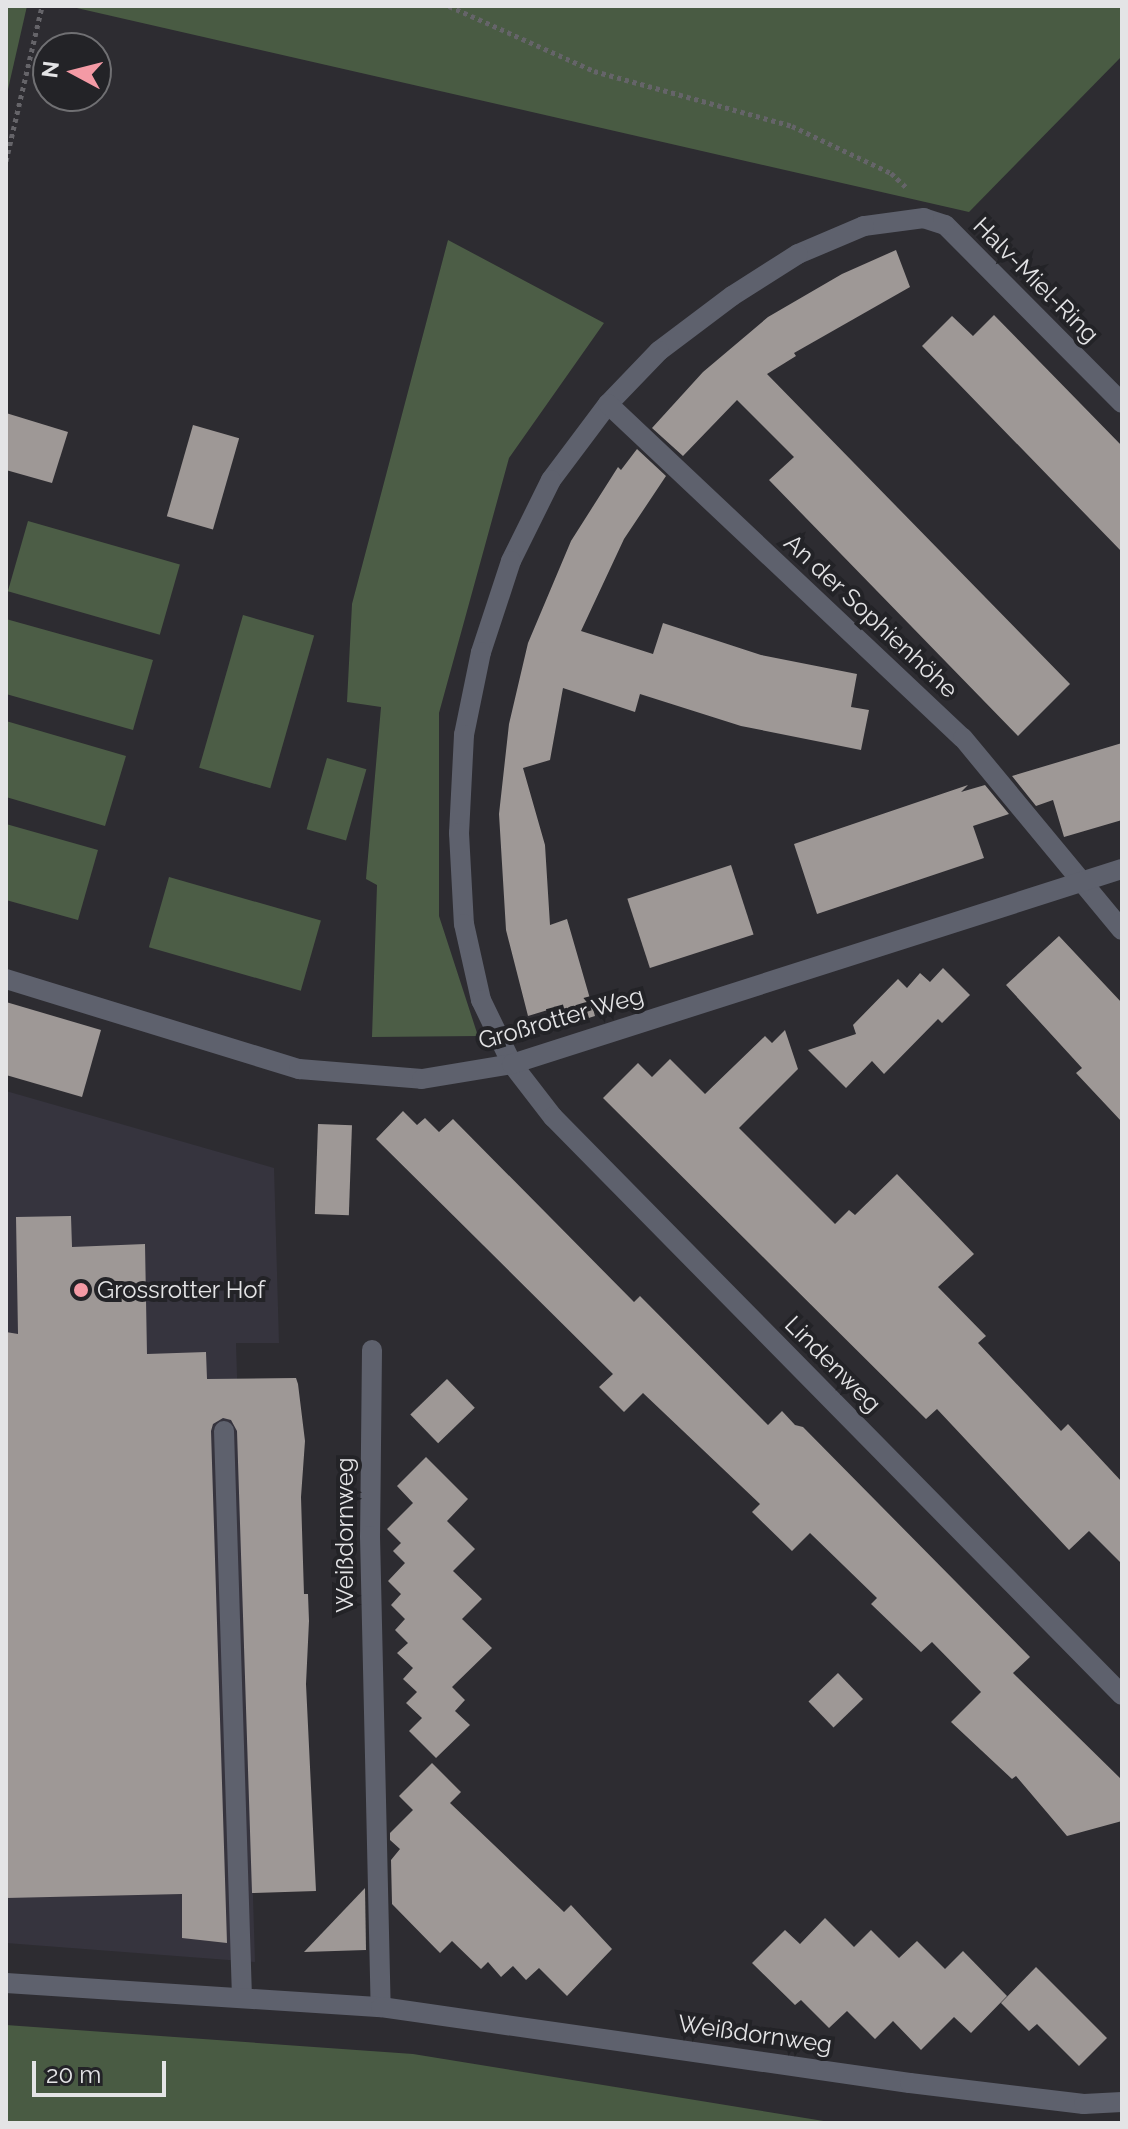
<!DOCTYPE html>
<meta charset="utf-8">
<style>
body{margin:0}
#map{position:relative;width:1128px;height:2129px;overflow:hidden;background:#2d2c31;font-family:Raleway,sans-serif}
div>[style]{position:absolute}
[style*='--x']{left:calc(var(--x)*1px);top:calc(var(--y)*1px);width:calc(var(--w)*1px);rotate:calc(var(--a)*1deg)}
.built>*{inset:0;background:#36343e}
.green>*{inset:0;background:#4c5d46;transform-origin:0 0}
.forest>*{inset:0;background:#495b43}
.building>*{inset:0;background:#9e9896;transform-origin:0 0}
.path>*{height:5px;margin-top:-2.5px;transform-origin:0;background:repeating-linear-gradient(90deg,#656469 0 4px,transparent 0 8px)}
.service>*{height:20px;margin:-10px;padding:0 10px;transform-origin:10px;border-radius:10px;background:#5e616d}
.minor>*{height:20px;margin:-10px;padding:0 10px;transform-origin:10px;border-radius:10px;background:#5e616d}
.tertiary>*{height:20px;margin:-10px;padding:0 10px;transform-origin:10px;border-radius:10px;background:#5e616d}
.dots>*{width:22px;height:22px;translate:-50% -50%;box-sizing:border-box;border:4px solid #232327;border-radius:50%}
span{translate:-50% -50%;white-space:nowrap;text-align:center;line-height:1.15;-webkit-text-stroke:8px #232327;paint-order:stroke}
.street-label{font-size:24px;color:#e4e4e6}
.poi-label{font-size:24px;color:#e4e4e6}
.left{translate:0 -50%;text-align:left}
.frame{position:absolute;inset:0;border:8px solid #e4e4e6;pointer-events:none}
.north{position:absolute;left:32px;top:32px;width:80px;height:80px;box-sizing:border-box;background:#232327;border:2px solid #707073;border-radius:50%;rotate:277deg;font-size:22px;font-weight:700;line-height:32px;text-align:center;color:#e4e4e6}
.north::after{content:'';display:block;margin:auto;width:28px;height:36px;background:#f49aa5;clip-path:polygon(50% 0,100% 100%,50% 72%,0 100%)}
.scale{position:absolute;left:32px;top:2061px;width:134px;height:36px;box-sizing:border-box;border:4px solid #e4e4e6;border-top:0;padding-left:10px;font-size:24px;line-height:28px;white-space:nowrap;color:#e4e4e6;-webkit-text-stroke:6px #232327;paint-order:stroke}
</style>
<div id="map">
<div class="built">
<i style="clip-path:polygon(6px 1091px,274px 1168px,279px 1343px,236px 1343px,255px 1962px,6px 1943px)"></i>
</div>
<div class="green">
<i style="clip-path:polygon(448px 240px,604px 323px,509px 458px,439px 713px,439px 916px,478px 1036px,372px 1037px,377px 885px,366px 879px,381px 707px,347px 702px,352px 604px)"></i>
<i style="left:28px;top:521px;width:158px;height:73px;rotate:16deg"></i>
<i style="left:243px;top:615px;width:74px;height:159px;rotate:16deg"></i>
<i style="clip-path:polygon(6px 619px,153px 660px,133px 730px,6px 694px)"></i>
<i style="clip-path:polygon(6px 721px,126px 756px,105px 826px,6px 797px)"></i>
<i style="left:327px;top:758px;width:41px;height:74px;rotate:16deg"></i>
<i style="clip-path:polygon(6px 824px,98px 850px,78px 920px,6px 900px)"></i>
<i style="left:169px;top:877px;width:158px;height:73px;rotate:16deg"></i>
</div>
<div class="forest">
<i style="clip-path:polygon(6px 6px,27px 6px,6px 98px)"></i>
<i style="clip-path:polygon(68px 6px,1122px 6px,1122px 56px,969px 212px)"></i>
<i style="clip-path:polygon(6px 2025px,413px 2054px,836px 2123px,6px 2123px)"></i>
</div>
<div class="building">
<i style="clip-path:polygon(896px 250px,910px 287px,794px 353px,796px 356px,767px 374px,1070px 684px,1018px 736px,769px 480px,794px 457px,737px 400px,683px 456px,652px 428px,703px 372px,768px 317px,842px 274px)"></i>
<i style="clip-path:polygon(994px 315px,1122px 446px,1122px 552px,922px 346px,952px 316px,973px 336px)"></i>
<i style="clip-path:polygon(6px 413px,68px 432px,52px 483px,6px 470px)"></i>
<i style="left:193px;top:425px;width:48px;height:95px;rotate:16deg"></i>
<i style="clip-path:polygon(637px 449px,666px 476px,624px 539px,581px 631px,653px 654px,663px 623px,761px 655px,857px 674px,851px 707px,869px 710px,861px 750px,741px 726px,640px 694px,635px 712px,563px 688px,550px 760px,523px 768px,545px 845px,550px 925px,567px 919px,595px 1016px,557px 1028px,551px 1009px,528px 1016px,506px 930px,499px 814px,509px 724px,528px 643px,571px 541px,618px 467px,621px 470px)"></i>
<i style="clip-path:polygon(1122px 743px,1122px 820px,1064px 837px,1053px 800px,1036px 806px,1012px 776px)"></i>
<i style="clip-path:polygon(968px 785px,961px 792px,985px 785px,1009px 814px,973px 826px,984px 858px,817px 914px,794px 844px)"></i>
<i style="left:731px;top:865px;width:73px;height:109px;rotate:72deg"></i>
<i style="clip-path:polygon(1059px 936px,1122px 1003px,1122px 1122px,1076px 1073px,1082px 1068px,1006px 985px)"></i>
<i style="clip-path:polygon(943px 968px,970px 995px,942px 1023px,938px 1019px,884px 1074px,872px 1061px,846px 1088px,808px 1050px,856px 1034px,853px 1025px,898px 979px,907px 988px,920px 973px,930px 982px)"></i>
<i style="clip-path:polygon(6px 1002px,101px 1030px,82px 1097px,6px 1075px)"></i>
<i style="clip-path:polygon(785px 1030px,798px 1069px,739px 1128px,835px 1224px,849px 1210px,855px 1215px,897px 1174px,974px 1254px,938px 1287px,986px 1336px,978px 1343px,1061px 1431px,1068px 1424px,1122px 1482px,1122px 1564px,1089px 1531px,1069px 1550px,937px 1409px,926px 1419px,603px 1098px,638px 1063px,652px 1077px,670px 1059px,705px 1094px,765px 1036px,772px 1043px)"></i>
<i style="clip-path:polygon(403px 1111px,417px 1125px,425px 1118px,439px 1132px,453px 1119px,634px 1302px,640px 1296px,768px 1425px,782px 1411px,795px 1425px,803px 1427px,1030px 1657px,1013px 1673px,1122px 1780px,1122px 1821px,1067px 1836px,1016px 1776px,1012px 1779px,951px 1722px,981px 1692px,932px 1642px,921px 1652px,871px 1604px,877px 1598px,810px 1533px,792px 1551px,752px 1512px,760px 1504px,643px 1393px,624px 1412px,599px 1387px,613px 1374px,376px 1139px)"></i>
<i style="left:318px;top:1124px;width:34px;height:90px;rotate:2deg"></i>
<i style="clip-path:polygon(71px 1216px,72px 1247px,145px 1244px,147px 1354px,206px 1352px,207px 1379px,296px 1378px,298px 1384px,305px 1441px,301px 1497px,304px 1594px,308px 1594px,309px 1621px,306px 1684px,316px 1891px,252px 1893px,237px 1431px,231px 1420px,223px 1418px,213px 1424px,211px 1431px,227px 1943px,182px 1938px,182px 1894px,6px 1898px,6px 1332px,18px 1334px,16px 1217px)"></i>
<i style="left:447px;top:1379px;width:40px;height:51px;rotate:46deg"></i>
<i style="clip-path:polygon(426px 1457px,468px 1499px,447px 1521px,475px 1549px,453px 1571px,482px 1599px,462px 1619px,492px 1648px,452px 1687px,465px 1700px,455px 1711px,470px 1725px,436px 1758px,409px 1731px,422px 1718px,406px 1703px,417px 1692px,403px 1679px,413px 1668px,397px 1653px,408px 1643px,395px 1630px,405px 1619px,391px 1605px,401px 1594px,388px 1581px,405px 1563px,393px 1551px,401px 1543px,387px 1529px,413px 1503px,397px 1486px)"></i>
<i style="left:838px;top:1673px;width:36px;height:41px;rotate:46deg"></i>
<i style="clip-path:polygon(432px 1763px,461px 1792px,450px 1803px,564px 1912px,571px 1905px,612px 1949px,567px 1996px,539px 1968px,526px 1980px,513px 1966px,501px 1977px,488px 1962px,481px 1969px,452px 1941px,440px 1953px,392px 1904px,391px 1860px,400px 1849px,390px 1840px,390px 1833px,413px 1810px,399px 1796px)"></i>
<i style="clip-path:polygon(365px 1888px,366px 1950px,304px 1952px)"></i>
<i style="clip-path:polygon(825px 1918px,854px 1947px,871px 1930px,899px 1958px,917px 1941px,945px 1969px,963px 1951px,1007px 1996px,971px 2033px,954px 2017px,921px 2050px,893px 2021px,875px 2039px,847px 2011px,829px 2028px,801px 2000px,795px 2005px,752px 1963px,785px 1930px,800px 1944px)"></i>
<i style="clip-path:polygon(1036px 1967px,1107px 2038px,1079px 2066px,1037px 2024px,1029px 2031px,1001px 2003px)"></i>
</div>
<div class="path">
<i style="--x:449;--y:6;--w:159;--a:24.1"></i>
<i style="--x:594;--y:71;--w:205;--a:15.5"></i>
<i style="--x:792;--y:126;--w:110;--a:25.4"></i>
<i style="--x:891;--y:173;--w:21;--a:43"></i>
<i style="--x:6;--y:161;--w:159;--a:-76.9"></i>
</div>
<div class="service">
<i style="--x:372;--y:1350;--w:186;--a:90.6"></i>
<i style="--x:370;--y:1536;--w:471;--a:88.7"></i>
<i style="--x:224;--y:1431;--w:566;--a:88.18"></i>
</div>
<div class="minor">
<i style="--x:1122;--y:403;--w:251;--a:-134.8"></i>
<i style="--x:945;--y:225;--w:22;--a:-162"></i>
<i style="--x:924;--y:218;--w:61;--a:172.4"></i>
<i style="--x:864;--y:226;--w:72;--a:157"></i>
<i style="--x:798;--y:254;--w:78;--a:147.5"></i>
<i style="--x:732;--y:296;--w:91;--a:143"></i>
<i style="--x:659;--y:351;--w:74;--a:133.9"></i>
<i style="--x:608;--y:404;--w:95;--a:126.9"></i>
<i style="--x:551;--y:480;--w:90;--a:116.3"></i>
<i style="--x:511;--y:561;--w:96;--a:108.2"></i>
<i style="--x:481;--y:652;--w:85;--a:101.6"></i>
<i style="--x:464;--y:735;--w:98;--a:92.9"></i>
<i style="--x:459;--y:833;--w:91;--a:86.9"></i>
<i style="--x:464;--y:924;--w:78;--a:77.4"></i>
<i style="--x:481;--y:1000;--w:71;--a:64.2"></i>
<i style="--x:512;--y:1064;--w:67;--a:52.3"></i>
<i style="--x:553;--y:1117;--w:811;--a:45.45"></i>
<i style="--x:608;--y:404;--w:487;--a:43.3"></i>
<i style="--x:963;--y:738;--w:249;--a:50.4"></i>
<i style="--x:6;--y:979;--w:307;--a:17.1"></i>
<i style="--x:299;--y:1069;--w:123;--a:4.6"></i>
<i style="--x:422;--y:1079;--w:91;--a:-9.5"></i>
<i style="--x:512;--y:1064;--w:640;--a:-17.73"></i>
</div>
<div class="tertiary">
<i style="--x:6;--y:1983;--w:376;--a:3.7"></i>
<i style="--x:381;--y:2007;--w:534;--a:8.18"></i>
<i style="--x:910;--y:2083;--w:175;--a:6.9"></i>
<i style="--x:1084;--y:2104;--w:38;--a:-3"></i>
</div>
<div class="dots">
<i style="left:81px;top:1290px;background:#f49aa5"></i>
</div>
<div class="street-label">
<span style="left:1036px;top:280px;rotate:45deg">Halv-Miel-Ring</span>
<span style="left:871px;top:616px;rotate:43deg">An der Sophienhöhe</span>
<span style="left:561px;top:1018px;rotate:-16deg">Großrotter Weg</span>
<span style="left:833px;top:1364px;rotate:45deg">Lindenweg</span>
<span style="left:345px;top:1535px;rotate:-90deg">Weißdornweg</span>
<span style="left:755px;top:2034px;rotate:8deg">Weißdornweg</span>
</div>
<div class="poi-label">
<span class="left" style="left:97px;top:1290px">Grossrotter Hof</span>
</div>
<div class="frame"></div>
<div class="north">N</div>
<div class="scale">20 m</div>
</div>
